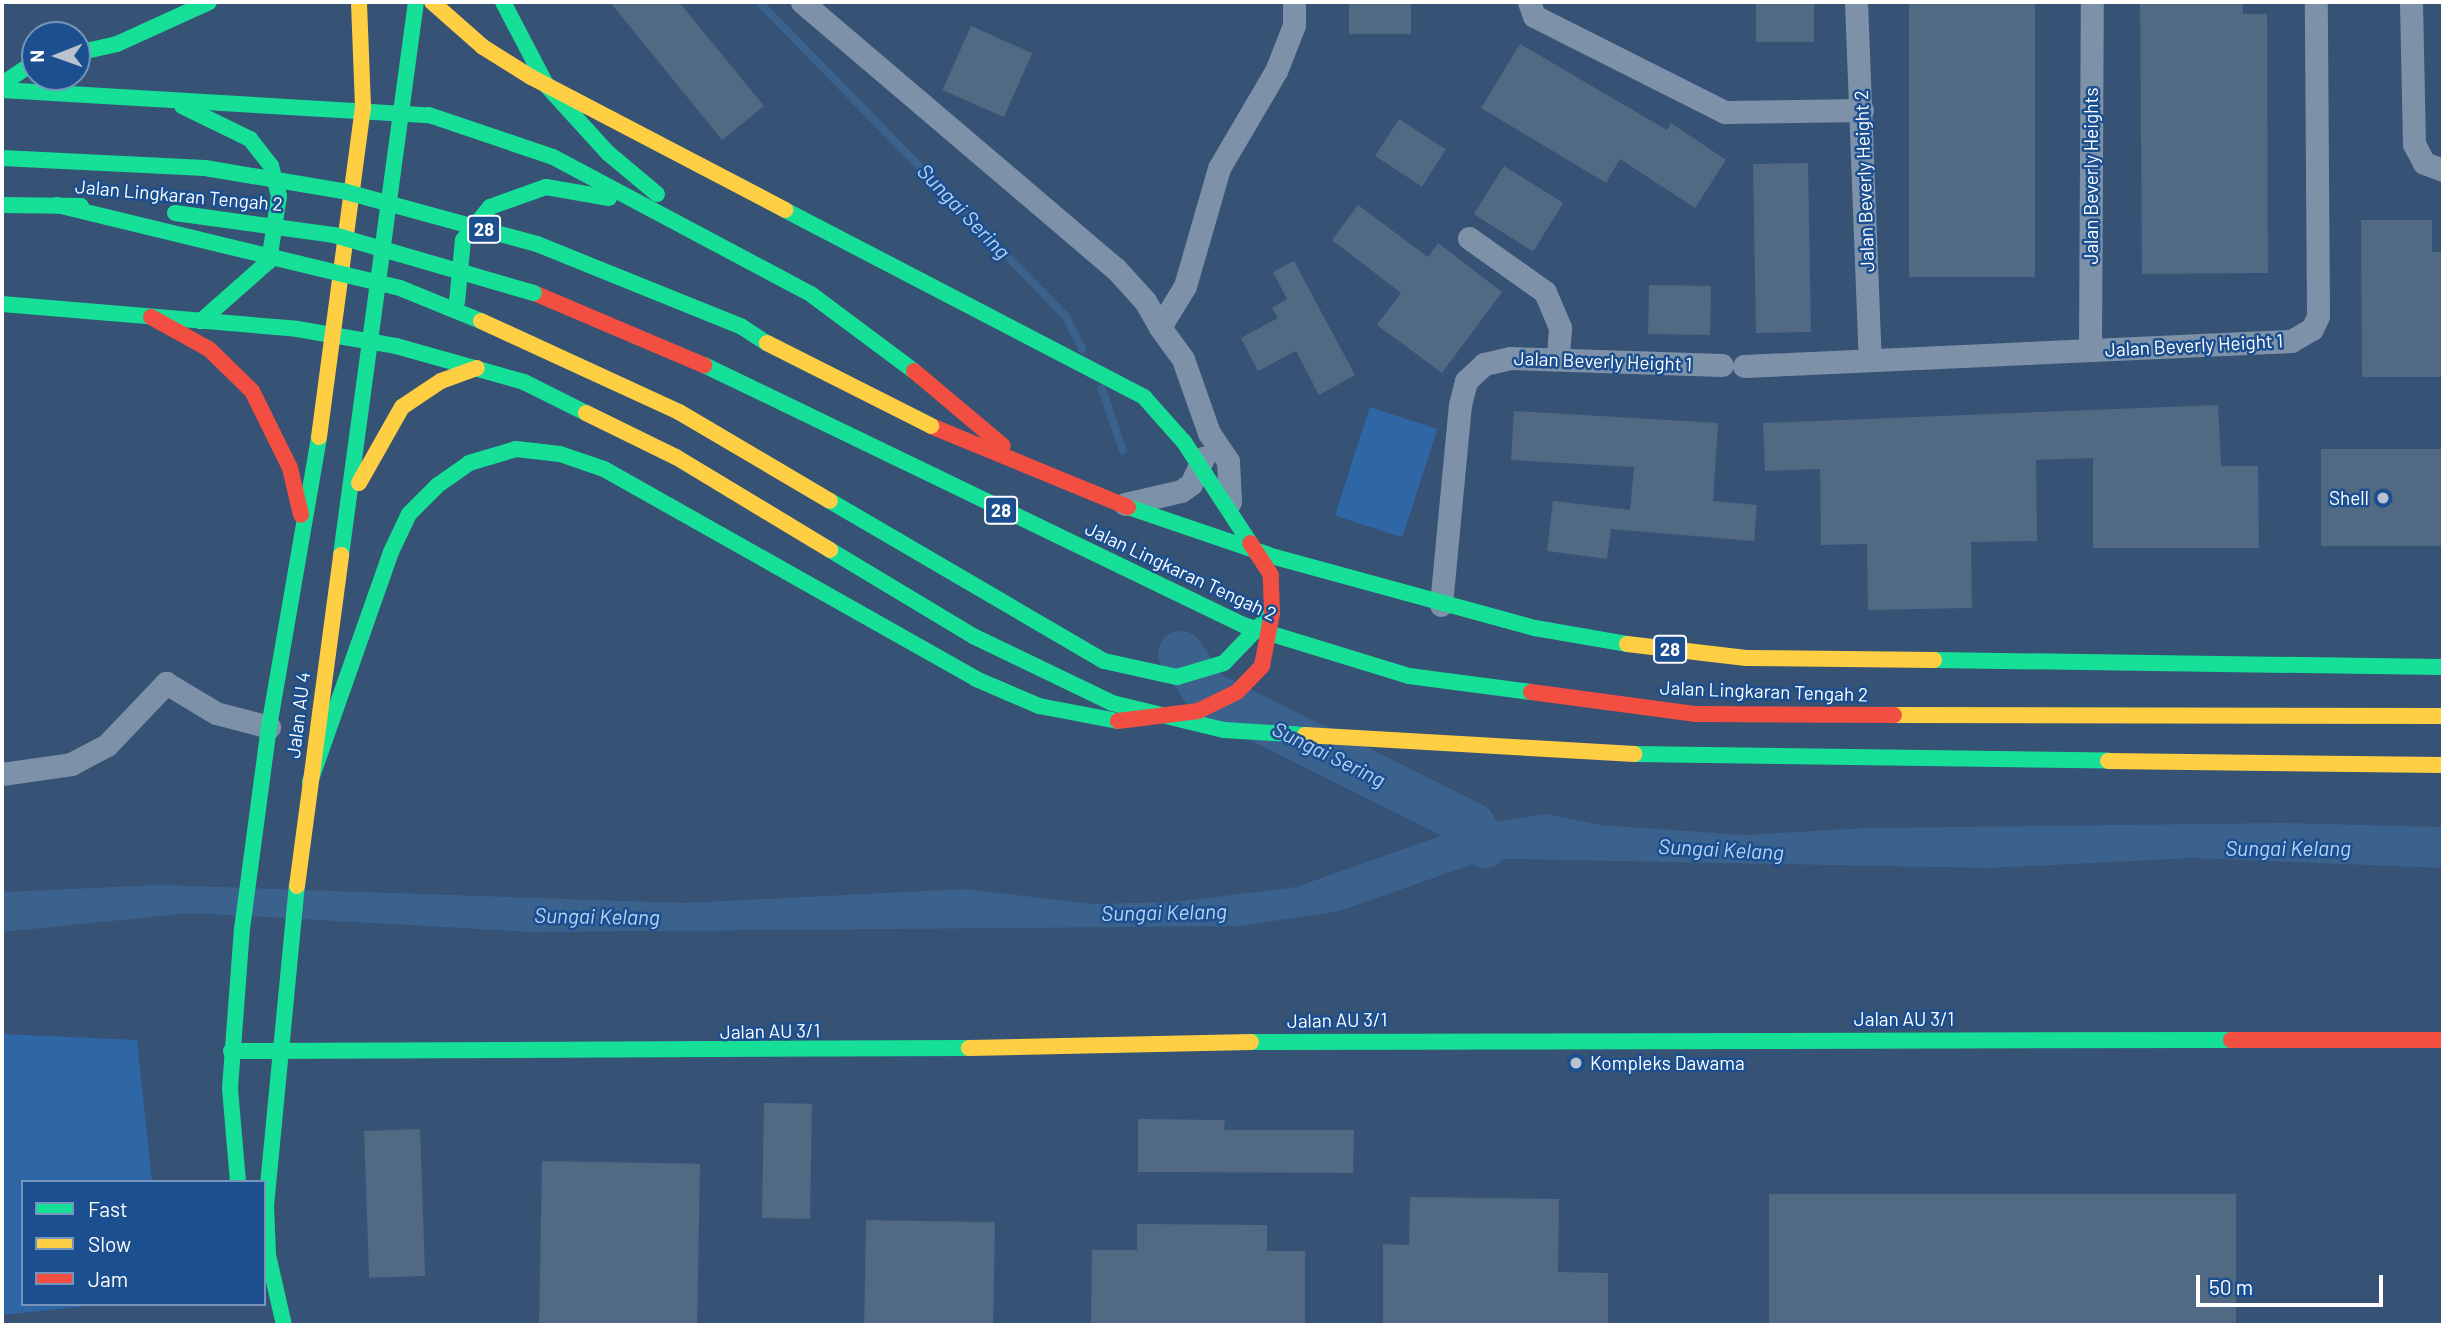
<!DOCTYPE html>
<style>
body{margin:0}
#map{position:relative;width:2445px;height:1327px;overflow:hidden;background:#365274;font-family:Barlow,sans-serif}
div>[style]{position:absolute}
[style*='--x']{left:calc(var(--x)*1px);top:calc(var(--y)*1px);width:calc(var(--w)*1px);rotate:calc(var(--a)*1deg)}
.green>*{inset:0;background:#2f66a5;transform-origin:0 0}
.water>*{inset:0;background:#3b618d}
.stream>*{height:8px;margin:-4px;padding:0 4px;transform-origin:4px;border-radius:4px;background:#3b618d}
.river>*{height:46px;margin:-23px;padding:0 23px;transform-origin:23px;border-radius:23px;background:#3b618d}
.building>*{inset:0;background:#526984;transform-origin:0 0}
.street>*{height:23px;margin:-11.5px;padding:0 11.5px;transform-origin:11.5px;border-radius:11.5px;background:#7d92a8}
.fast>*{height:16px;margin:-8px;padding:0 8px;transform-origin:8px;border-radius:8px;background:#16e098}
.slow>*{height:16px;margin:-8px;padding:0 8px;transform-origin:8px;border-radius:8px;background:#ffcf43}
.jam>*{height:16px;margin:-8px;padding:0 8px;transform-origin:8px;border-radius:8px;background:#f24e42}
.fast-bridge>*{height:16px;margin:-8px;padding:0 8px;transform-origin:8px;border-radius:8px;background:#16e098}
.slow-bridge>*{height:16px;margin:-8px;padding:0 8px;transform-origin:8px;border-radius:8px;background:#ffcf43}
.jam-bridge>*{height:16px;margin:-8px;padding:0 8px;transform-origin:8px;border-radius:8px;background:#f24e42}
.dots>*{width:19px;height:19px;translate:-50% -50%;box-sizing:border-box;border:4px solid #1b4f8f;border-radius:50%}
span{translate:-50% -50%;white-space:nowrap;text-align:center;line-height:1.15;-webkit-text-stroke:5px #1b4f8f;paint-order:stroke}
.shield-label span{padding:2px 5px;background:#1b4f8f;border:2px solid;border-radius:5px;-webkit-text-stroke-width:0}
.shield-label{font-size:18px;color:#fff;font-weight:700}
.street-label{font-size:19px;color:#fff}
.poi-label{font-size:19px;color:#fff}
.right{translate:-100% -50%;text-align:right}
.left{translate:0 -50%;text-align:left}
.water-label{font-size:21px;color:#b5d3f5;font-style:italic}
.frame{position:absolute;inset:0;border:4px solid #fff;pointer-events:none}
.legend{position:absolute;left:21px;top:1180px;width:245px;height:126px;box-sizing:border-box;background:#1b4f8f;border:2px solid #7695bc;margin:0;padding:9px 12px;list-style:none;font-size:21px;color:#fff}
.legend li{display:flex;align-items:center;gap:14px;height:35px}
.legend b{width:35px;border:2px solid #7695bc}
.north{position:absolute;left:21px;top:21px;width:70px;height:70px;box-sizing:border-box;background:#1b4f8f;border:2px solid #7695bc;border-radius:50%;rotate:269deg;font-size:19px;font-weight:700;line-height:28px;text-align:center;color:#fff}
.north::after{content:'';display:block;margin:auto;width:24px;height:32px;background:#b9c2ce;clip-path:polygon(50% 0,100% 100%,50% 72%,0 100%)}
.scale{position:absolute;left:2196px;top:1275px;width:187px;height:32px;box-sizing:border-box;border:4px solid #fff;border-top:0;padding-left:9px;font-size:21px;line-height:24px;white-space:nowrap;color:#fff;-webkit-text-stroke:5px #1b4f8f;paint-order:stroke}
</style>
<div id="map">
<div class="green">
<i style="left:1370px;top:407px;width:71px;height:114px;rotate:18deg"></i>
<i style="clip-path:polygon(2px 1034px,137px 1040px,152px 1182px,23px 1182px,23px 1304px,105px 1304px,2px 1315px)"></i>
</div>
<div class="water">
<i style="clip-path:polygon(1546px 814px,1600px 825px,1745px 835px,1867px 828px,2282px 823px,2443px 827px,2443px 868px,2192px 858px,1989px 868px,1509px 859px,1471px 865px,1339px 911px,1241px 926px,531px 932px,191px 913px,2px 932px,2px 892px,160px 885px,685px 903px,964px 889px,1093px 904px,1175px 902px,1296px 887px,1472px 825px)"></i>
</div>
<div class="stream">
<i style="--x:759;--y:2;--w:440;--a:45.7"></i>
<i style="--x:1066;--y:317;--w:36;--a:63"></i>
<i style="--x:1102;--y:389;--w:65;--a:71.3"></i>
</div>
<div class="river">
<i style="--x:1181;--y:654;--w:47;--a:56.3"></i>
<i style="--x:1207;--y:693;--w:296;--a:26.5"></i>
<i style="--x:1472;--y:825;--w:24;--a:57"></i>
</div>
<div class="building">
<i style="clip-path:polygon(610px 2px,679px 2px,764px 106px,722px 140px)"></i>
<i style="left:1349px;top:2px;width:62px;height:32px"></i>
<i style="left:1756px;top:2px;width:58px;height:40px"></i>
<i style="left:1909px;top:2px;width:126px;height:275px"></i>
<i style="clip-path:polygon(2140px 2px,2243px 2px,2243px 14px,2267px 14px,2268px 273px,2142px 274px)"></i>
<i style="left:971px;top:26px;width:67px;height:70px;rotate:24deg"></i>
<i style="clip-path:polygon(1520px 44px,1667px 130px,1671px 123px,1726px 160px,1695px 208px,1620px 159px,1606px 183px,1481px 108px)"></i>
<i style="left:1399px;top:119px;width:56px;height:44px;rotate:33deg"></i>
<i style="left:1808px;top:163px;width:169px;height:55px;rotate:89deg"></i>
<i style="left:1504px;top:166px;width:70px;height:57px;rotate:32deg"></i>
<i style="clip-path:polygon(1358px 205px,1428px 257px,1438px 243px,1502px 292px,1442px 373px,1377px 325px,1401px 293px,1332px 240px)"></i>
<i style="clip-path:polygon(2361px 220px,2432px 220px,2432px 252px,2443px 252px,2443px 377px,2362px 377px)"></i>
<i style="clip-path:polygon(1294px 261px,1355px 375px,1319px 395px,1296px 351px,1258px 371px,1241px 338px,1278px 318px,1272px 308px,1287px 299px,1273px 272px)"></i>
<i style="left:1649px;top:285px;width:62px;height:49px;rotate:1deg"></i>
<i style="clip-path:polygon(2218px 405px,2221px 466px,2258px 466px,2259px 548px,2093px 548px,2093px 458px,2036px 460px,2037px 541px,1971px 542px,1972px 608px,1868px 610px,1867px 544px,1821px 545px,1820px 469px,1765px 471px,1763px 423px)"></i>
<i style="clip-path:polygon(1514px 411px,1718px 423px,1713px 501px,1757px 505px,1754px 541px,1611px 529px,1607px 559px,1547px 551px,1553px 501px,1630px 510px,1634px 467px,1511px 460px)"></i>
<i style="left:2443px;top:449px;width:97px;height:122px;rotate:90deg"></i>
<i style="left:764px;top:1103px;width:48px;height:115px;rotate:1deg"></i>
<i style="clip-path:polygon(1138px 1119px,1225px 1120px,1224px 1130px,1354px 1130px,1353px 1173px,1138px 1172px)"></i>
<i style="left:420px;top:1129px;width:147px;height:56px;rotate:88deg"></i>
<i style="left:542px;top:1161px;width:158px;height:164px;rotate:1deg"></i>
<i style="left:1769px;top:1194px;width:467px;height:131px"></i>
<i style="clip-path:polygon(1410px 1197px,1559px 1199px,1558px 1272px,1608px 1273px,1608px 1325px,1383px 1325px,1383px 1244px,1409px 1245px)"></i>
<i style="left:866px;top:1220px;width:129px;height:105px;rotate:1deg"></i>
<i style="clip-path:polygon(1137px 1224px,1267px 1225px,1267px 1251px,1305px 1251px,1305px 1325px,1091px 1325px,1092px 1250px,1137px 1250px)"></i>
</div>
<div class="street">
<i style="--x:802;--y:2;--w:411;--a:40.4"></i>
<i style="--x:1115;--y:268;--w:45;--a:47.7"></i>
<i style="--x:1145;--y:301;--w:30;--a:60"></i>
<i style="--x:1529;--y:2;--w:15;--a:70"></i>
<i style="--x:1534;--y:16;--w:214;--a:26.7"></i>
<i style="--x:1725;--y:112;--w:137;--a:-0.8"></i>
<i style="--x:1856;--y:2;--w:358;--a:87.8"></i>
<i style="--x:2411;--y:2;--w:142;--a:88.8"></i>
<i style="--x:2414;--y:144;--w:21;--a:62"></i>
<i style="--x:2424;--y:163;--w:20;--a:20"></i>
<i style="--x:1469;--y:238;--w:93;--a:35.4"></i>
<i style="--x:1545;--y:292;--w:39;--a:67"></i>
<i style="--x:1560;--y:328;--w:31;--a:94"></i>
<i style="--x:2090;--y:350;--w:348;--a:-89.7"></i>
<i style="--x:1744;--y:366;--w:548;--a:-2.62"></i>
<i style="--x:2291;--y:341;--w:24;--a:-30"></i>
<i style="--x:2312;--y:329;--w:14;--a:-65"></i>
<i style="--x:2318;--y:316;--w:314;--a:-90.4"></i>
<i style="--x:1230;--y:502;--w:41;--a:-92.8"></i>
<i style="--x:1228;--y:461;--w:34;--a:-124"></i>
<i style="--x:1209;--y:433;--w:78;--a:-109.4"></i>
<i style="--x:1183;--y:359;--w:39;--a:-126"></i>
<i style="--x:1160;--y:327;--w:48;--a:-58.6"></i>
<i style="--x:1185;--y:286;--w:123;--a:-73.9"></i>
<i style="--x:1219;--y:168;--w:113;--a:-59.6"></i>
<i style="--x:1276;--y:71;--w:49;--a:-68.6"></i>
<i style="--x:1294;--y:25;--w:23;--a:-90"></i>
<i style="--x:1125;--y:504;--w:57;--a:-13.1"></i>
<i style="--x:1181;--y:491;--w:12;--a:-35"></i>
<i style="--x:1191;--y:484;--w:29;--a:-65"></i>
<i style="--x:1441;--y:605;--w:201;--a:-84.6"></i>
<i style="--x:1460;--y:405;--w:25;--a:-76"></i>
<i style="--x:1466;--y:381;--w:25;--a:-43"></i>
<i style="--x:1484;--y:364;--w:27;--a:-13"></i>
<i style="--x:1510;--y:358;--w:212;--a:1.9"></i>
<i style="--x:2;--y:774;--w:70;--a:-8.2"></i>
<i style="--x:71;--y:764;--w:41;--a:-27.8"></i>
<i style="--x:107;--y:745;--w:86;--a:-46.4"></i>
<i style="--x:166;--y:683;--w:58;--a:31"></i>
<i style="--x:216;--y:713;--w:55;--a:14.8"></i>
</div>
<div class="fast">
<i style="--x:503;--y:2;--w:95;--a:62.4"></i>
<i style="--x:547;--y:86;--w:91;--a:47.7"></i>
<i style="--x:608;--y:153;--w:64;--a:39.9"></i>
<i style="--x:77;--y:53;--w:41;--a:-12.7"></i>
<i style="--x:117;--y:44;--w:101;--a:-24.5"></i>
<i style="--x:2;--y:84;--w:40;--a:-34"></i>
<i style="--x:2;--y:90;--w:428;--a:3.4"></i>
<i style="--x:429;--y:115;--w:131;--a:18.7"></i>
<i style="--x:553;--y:157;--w:293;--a:28"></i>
<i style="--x:812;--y:295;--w:127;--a:36.7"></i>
<i style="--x:182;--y:106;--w:76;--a:25.9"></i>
<i style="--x:250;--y:139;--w:34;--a:52"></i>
<i style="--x:271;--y:166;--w:31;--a:75"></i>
<i style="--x:279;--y:196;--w:66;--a:98.7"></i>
<i style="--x:269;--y:261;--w:91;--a:138.6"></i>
<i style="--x:457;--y:302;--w:62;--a:-84.5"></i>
<i style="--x:463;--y:240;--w:43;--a:-50.7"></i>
<i style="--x:490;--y:207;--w:59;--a:-19.7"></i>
<i style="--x:546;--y:187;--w:64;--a:9.9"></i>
<i style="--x:2;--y:304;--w:296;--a:4.8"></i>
<i style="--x:297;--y:329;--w:100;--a:9.7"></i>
<i style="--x:396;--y:346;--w:133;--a:15.7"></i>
<i style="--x:524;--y:382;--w:69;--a:26.6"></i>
<i style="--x:704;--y:365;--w:598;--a:25.75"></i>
<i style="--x:1243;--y:625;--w:174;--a:17.1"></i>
<i style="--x:1409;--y:676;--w:123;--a:7.5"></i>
<i style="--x:1128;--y:507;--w:155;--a:18.8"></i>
<i style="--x:1275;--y:557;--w:270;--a:15.3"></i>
<i style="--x:1535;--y:628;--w:93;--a:9.9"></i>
<i style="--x:830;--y:550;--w:167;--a:31"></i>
<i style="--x:973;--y:636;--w:154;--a:25.7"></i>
<i style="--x:1112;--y:703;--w:115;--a:13.6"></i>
<i style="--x:1224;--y:730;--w:81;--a:3.5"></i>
<i style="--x:341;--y:555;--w:558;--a:-82.28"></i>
<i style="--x:1934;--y:660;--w:509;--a:0.79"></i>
<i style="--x:1634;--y:754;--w:474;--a:0.8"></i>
<i style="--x:310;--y:782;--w:244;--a:-70.6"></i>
<i style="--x:391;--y:552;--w:42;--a:-64.7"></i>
<i style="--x:409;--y:514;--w:41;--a:-45"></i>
<i style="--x:1251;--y:1042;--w:980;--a:-0.12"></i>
<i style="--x:231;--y:1051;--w:738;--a:-0.23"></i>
<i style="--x:238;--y:1182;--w:94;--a:-94.9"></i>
<i style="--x:230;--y:1088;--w:159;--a:-85.7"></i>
<i style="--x:242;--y:929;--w:204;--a:-82.4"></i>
<i style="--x:269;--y:727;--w:294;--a:-80.2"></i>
<i style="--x:284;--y:1325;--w:72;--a:-102.9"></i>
<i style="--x:268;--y:1255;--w:49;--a:-92.3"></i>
<i style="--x:266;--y:1206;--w:321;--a:-84.5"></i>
</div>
<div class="slow">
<i style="--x:586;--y:413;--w:100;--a:26.1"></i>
<i style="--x:676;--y:457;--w:180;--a:31.1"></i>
<i style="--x:319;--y:437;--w:333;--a:-82.4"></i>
<i style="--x:363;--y:107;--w:105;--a:-92.2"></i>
<i style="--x:359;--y:483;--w:87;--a:-60.5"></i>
<i style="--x:402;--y:407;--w:47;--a:-33.7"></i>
<i style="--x:441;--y:381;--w:38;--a:-20"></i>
<i style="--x:1627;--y:644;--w:120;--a:6.7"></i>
<i style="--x:1746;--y:658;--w:188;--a:0.6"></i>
<i style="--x:1894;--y:715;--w:549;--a:0.1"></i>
<i style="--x:1305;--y:735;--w:330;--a:3.3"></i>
<i style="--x:2108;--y:761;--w:335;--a:0.7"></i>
<i style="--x:297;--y:886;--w:334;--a:-82.4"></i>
<i style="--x:969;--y:1048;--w:282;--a:-1.2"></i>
</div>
<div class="jam">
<i style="--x:534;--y:293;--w:185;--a:23"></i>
<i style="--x:151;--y:317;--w:66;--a:28.9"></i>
<i style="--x:209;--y:349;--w:60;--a:44.3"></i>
<i style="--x:252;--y:391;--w:86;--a:63.7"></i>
<i style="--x:290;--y:468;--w:48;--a:76.8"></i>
<i style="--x:914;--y:371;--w:116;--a:40.1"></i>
<i style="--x:931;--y:426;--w:213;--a:22.4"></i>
<i style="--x:1531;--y:692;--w:165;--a:7.6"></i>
<i style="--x:1695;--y:714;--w:199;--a:0.3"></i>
<i style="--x:2231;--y:1040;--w:212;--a:0"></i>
</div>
<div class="fast-bridge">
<i style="--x:2;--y:158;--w:203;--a:2.8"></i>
<i style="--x:205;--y:168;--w:140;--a:9.5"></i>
<i style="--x:343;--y:191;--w:201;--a:15.3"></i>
<i style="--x:537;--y:244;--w:221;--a:22"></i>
<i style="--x:742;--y:327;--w:30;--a:33"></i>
<i style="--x:2;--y:205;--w:79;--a:0.7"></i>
<i style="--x:57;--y:205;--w:353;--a:13.6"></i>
<i style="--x:400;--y:288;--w:87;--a:22.2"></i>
<i style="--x:785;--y:210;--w:405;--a:27.5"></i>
<i style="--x:1144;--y:397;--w:60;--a:48.4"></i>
<i style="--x:1184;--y:442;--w:121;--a:56.8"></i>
<i style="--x:175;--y:213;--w:161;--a:7.9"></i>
<i style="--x:334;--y:235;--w:208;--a:16.2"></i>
<i style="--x:438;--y:485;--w:38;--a:-35"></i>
<i style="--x:469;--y:463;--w:49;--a:-16.6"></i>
<i style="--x:516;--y:449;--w:44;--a:6.5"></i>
<i style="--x:560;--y:454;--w:46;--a:18.8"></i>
<i style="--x:604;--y:469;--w:427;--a:29.4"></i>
<i style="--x:976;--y:679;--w:69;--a:23.2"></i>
<i style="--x:1039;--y:706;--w:80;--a:10.8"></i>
<i style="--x:830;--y:501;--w:317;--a:30.3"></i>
<i style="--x:1104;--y:661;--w:75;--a:12.4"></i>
<i style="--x:1177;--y:677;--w:49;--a:-16.6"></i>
<i style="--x:1224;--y:663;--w:69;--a:-46.2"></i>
</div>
<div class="slow-bridge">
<i style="--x:432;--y:2;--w:68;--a:41.4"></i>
<i style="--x:483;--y:47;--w:57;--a:32"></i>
<i style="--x:531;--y:77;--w:287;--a:27.6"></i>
<i style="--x:481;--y:321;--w:218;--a:24.7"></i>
<i style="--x:679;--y:412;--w:175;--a:30.5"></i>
<i style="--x:767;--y:343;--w:184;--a:26.8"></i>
</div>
<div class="jam-bridge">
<i style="--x:1118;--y:721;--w:81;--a:-7.1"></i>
<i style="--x:1198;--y:711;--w:43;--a:-26"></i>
<i style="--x:1237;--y:692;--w:36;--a:-46"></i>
<i style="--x:1262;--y:666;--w:54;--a:-79.3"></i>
<i style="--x:1272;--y:613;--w:38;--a:-92"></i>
<i style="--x:1271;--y:575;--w:38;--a:-123"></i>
</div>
<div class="dots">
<i style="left:2383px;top:498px;background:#b9c2ce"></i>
<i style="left:1576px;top:1063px;background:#b9c2ce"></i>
</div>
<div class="shield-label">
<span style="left:484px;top:229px">28</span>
<span style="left:1001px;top:510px">28</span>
<span style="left:1670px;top:649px">28</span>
</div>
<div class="street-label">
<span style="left:2091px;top:176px;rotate:-90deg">Jalan Beverly Heights</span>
<span style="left:1864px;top:181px;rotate:-92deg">Jalan Beverly Height 2</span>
<span style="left:179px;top:195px;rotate:5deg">Jalan Lingkaran Tengah 2</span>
<span style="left:2194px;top:345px;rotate:-3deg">Jalan Beverly Height 1</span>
<span style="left:1603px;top:361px;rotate:2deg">Jalan Beverly Height 1</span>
<span style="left:1181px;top:571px;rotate:25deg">Jalan Lingkaran Tengah 2</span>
<span style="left:1764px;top:691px;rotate:2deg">Jalan Lingkaran Tengah 2</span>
<span style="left:298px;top:715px;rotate:-83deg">Jalan AU 4</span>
<span style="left:1904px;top:1019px">Jalan AU 3/1</span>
<span style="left:1337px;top:1020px;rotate:-1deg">Jalan AU 3/1</span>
<span style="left:770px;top:1031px;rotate:-1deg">Jalan AU 3/1</span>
</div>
<div class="poi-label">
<span class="right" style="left:2369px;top:498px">Shell</span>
<span class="left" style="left:1590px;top:1063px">Kompleks Dawama</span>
</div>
<div class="water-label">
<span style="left:964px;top:211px;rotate:46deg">Sungai Sering</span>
<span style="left:1329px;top:754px;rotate:26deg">Sungai Sering</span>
<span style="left:2288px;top:848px">Sungai Kelang</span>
<span style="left:1721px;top:849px;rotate:3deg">Sungai Kelang</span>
<span style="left:1164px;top:912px;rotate:-1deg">Sungai Kelang</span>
<span style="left:597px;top:916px;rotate:1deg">Sungai Kelang</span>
</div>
<div class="frame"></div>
<ul class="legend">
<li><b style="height:9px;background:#16e098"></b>Fast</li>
<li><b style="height:9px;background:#ffcf43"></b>Slow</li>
<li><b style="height:9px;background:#f24e42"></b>Jam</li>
</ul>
<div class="north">N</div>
<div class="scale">50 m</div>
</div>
